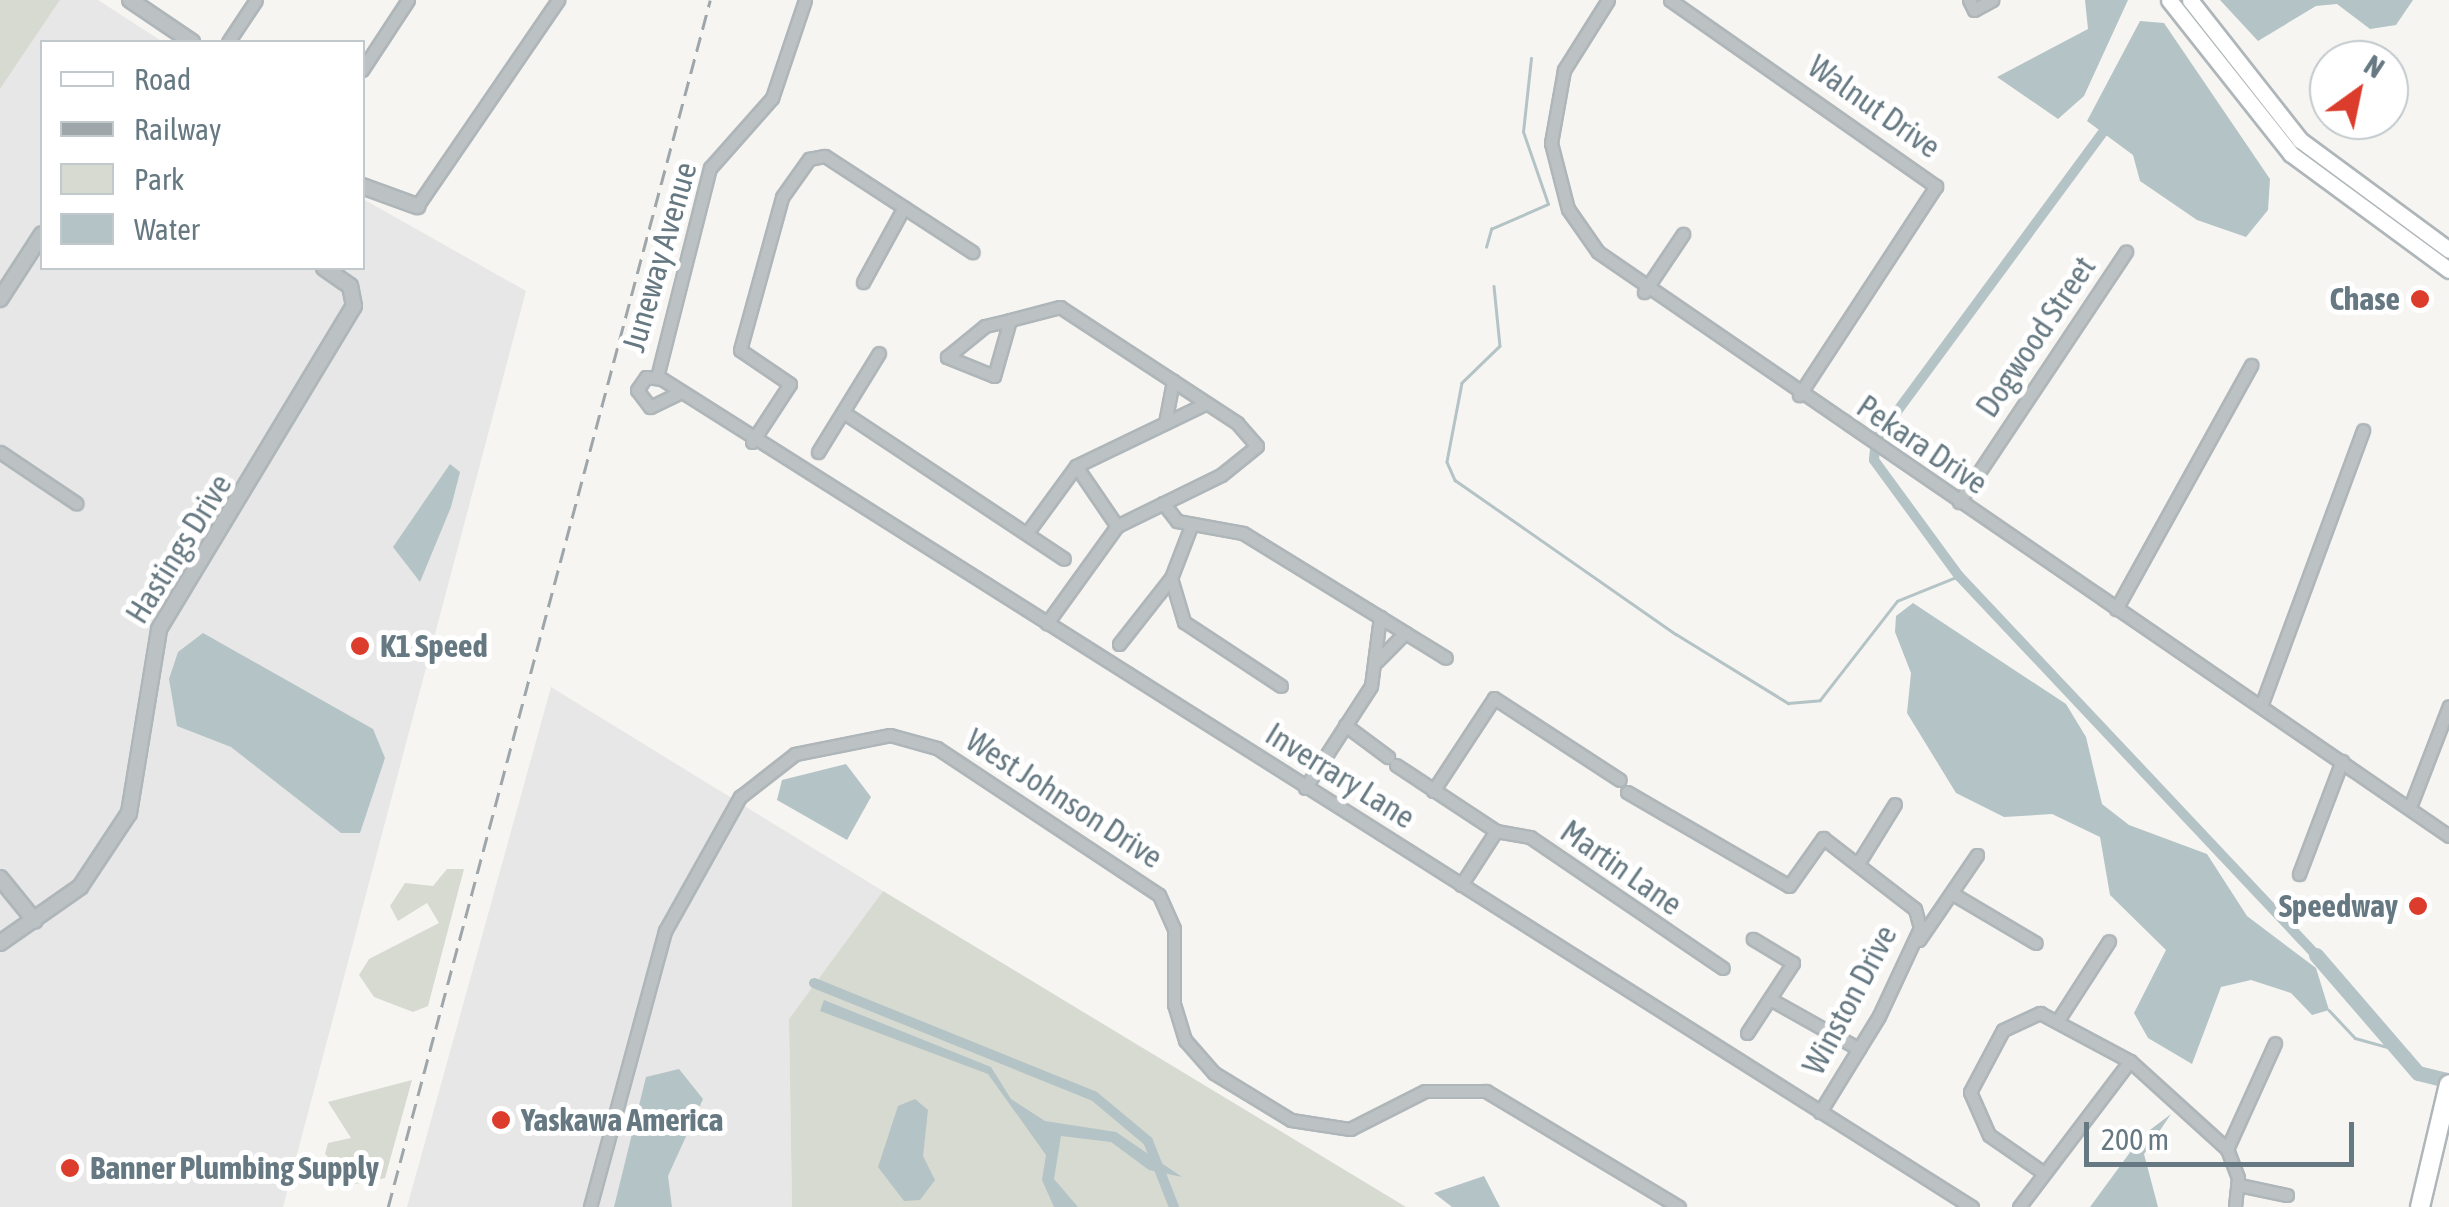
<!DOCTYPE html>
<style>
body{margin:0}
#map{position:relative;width:2449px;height:1207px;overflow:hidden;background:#f6f5f2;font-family:"Asap Condensed",sans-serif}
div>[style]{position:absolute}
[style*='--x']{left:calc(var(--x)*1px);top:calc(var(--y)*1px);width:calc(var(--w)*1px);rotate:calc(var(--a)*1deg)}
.built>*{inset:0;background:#e6e7e6}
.green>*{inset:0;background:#d6dad1}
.water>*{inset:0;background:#b4c3c5}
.stream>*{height:2.5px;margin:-1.25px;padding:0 1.25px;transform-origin:1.25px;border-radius:1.25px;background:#b4c3c5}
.canal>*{height:10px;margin:-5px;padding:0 5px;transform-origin:5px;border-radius:5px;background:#b4c3c5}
.river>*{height:15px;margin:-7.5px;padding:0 7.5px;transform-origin:7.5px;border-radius:7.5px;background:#b4c3c5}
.roads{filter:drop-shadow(2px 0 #afb6b9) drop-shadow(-2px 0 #afb6b9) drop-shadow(0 2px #afb6b9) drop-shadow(0 -2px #afb6b9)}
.minor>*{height:11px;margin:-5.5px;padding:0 5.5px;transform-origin:5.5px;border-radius:5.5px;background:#bcc2c4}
.tertiary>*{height:14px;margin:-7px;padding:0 7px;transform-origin:7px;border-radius:7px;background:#bcc2c4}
.secondary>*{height:15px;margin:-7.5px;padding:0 7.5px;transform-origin:7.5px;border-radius:7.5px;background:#fff}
.primary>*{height:18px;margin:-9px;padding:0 9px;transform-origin:9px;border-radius:9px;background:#fff}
.rail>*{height:2.5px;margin-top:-1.25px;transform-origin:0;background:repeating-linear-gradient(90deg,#9ea6aa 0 15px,transparent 0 23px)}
.dots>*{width:28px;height:28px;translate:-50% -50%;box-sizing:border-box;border:5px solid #fff;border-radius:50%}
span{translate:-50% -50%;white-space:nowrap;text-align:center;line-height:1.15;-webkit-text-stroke:10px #fff;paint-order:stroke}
.street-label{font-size:32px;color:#667982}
.poi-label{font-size:32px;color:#667982;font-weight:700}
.right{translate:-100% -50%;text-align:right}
.left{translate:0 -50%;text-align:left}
.legend{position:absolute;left:40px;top:40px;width:325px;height:230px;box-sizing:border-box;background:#fff;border:2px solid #c2c9cd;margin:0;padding:12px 18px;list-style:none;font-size:30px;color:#667982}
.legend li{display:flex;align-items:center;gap:20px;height:50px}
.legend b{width:50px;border:2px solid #c2c9cd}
.north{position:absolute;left:2309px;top:40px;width:100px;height:100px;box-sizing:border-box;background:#fff;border:2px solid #c2c9cd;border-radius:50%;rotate:33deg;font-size:28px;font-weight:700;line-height:40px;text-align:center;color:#667982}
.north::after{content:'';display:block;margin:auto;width:35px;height:45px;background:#dc3c2b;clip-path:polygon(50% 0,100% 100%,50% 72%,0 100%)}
.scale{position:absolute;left:2084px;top:1122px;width:270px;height:45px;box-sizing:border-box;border:5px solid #667982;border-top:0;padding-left:12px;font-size:30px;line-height:35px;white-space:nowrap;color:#667982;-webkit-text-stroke:8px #fff;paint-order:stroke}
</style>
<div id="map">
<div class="built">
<i style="clip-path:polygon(60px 0,98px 0,163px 42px,42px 42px,42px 268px,362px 268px,363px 199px,526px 291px,283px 1207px,0 1207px,0 89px)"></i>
<i style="clip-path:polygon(551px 687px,883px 891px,789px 1019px,792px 1207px,407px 1207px)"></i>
</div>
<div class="green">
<i style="clip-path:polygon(0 0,60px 0,0 89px)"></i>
<i style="clip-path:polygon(447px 869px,464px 869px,428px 1006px,413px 1012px,374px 997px,359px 975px,369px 959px,439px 923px,427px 903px,398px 921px,390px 906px,405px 883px,433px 886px)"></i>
<i style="clip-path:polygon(883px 891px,1406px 1207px,792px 1207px,789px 1019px)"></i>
<i style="clip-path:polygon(412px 1080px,385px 1178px,355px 1184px,325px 1154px,328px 1143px,351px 1138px,328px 1102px)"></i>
</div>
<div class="water">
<i style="clip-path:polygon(2085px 0,2128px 0,2084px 96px,2058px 119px,1997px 77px,2088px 29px)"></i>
<i style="clip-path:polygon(2220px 0,2413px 0,2396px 25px,2370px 29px,2337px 4px,2316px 6px,2258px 41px)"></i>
<i style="clip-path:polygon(2140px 21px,2164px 23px,2270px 179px,2268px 210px,2246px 237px,2197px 220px,2140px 181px,2133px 155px,2087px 121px)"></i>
<i style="clip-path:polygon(450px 464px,460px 472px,451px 507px,420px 582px,393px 547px)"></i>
<i style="clip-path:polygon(1913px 603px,2066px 704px,2086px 737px,2102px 804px,2129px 825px,2207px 854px,2247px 916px,2316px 968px,2329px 1010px,2312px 1015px,2291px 993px,2251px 980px,2221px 987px,2192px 1064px,2148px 1038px,2134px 1013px,2166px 950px,2110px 895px,2100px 837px,2052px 814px,2004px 817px,1956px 793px,1907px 713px,1911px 673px,1895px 632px,1896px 616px)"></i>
<i style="clip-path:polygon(203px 633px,373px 729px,385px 758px,360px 833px,341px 833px,231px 747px,177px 726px,169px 679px,178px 652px)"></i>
<i style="clip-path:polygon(846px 764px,871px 797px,847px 840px,777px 800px,782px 780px)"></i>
<i style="clip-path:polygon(824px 1000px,991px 1067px,1011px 1099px,1045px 1121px,1116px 1132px,1182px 1177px,1149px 1170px,1111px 1142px,1061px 1136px,1054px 1179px,1078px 1207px,1054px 1207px,1042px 1180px,1046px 1155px,988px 1074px,820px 1011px)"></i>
<i style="clip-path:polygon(679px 1069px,703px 1099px,668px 1176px,672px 1207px,614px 1207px,646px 1077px)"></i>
<i style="clip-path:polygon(915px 1099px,928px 1110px,923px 1156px,935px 1180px,920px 1200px,904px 1201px,878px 1167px,898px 1106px)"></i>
<i style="clip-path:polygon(2171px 1114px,2144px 1154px,2158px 1207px,2090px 1207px,2142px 1136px)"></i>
<i style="clip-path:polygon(1484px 1176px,1500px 1207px,1452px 1207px,1434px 1193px)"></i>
</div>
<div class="stream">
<i style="--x:1486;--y:247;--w:19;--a:-74"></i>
<i style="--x:1491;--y:229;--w:62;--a:-23.7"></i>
<i style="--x:1548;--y:204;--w:76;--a:-109.1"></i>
<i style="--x:1523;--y:132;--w:74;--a:-83.8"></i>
<i style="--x:1494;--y:286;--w:60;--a:84.3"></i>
<i style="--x:1500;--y:346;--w:53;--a:135.8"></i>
<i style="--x:1462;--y:383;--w:80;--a:100.8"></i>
<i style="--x:1447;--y:462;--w:20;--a:66"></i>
<i style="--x:1455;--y:480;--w:269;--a:34.9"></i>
<i style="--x:1676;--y:634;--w:132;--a:31.6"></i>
<i style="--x:1788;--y:703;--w:32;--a:-5"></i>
<i style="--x:1820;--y:700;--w:125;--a:-52.1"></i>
<i style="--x:1897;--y:601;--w:67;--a:-22"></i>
<i style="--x:2329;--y:1010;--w:38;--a:47"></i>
<i style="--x:2355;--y:1038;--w:56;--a:15.5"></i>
</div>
<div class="canal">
<i style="--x:2109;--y:124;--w:393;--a:126.4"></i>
<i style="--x:1876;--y:440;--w:20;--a:96"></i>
<i style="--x:1874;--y:460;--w:144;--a:53.8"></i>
<i style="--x:1959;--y:576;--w:521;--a:46.71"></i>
<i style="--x:814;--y:983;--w:302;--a:22"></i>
<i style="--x:1094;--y:1096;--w:70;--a:39.8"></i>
<i style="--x:1148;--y:1141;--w:71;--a:68.5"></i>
</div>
<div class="river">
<i style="--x:2316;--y:955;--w:156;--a:49.2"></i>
<i style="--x:2418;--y:1073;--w:32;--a:14"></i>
</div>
<div class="roads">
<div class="minor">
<i style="--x:1608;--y:0;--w:83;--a:122.2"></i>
<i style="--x:1564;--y:70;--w:74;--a:100.1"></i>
<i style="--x:1551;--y:143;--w:68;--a:75.6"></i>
<i style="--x:1568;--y:209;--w:52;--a:55.1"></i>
<i style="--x:1598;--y:252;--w:1032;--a:34.46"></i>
<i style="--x:1670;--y:0;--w:325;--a:35"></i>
<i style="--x:1936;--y:186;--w:250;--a:123.2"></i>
<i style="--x:1969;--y:0;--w:11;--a:63"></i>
<i style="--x:1974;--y:10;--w:21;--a:-29"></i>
<i style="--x:228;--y:42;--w:50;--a:-56.3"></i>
<i style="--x:362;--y:70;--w:84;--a:-56.7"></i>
<i style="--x:417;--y:206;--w:250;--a:-55.6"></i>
<i style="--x:863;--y:282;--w:85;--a:-61.3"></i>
<i style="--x:1644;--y:292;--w:70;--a:-56.1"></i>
<i style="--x:1010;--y:320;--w:52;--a:-14.6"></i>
<i style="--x:1060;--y:307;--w:212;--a:33.2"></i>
<i style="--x:1237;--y:423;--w:30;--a:49"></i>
<i style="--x:1257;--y:446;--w:46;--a:141.1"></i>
<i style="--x:1221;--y:475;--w:116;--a:153.9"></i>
<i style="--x:1117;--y:526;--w:120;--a:125.8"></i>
<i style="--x:1010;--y:320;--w:58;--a:105.9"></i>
<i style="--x:994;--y:376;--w:51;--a:-158"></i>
<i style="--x:947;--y:357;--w:49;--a:-39.2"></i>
<i style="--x:985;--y:326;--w:26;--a:-13"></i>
<i style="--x:657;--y:377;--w:216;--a:-75.8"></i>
<i style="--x:710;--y:168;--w:94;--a:-48.5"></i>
<i style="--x:772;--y:98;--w:103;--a:-71.4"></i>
<i style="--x:677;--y:394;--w:30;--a:154"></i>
<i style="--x:650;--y:407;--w:21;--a:-127"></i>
<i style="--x:637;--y:390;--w:16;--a:-55"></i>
<i style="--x:646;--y:377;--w:16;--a:7"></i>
<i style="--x:662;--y:379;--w:1550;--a:32.3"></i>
<i style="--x:843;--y:412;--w:265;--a:33.6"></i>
<i style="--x:1165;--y:423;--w:43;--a:-79.2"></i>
<i style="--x:752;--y:442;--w:69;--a:-56.8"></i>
<i style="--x:790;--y:384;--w:60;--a:-145.8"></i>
<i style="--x:740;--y:350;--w:159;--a:-74.6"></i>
<i style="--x:782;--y:197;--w:47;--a:-54.6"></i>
<i style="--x:809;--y:159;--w:16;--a:-11"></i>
<i style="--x:825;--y:156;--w:176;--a:33.1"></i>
<i style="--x:0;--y:452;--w:92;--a:33.9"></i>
<i style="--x:818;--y:452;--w:116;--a:-58.4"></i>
<i style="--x:1076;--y:466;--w:73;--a:55.7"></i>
<i style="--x:1959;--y:502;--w:301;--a:-56.3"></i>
<i style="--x:1163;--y:503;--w:23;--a:52"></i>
<i style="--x:1177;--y:521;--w:67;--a:10.3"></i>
<i style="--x:1243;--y:533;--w:238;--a:31.6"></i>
<i style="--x:1191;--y:526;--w:56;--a:111"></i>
<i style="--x:1171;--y:578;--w:46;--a:73.5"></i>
<i style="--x:1184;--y:622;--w:116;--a:33.4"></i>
<i style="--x:1027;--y:533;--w:83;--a:-53.8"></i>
<i style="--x:1076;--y:466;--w:145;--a:-25.7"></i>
<i style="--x:2116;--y:609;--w:279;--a:-61"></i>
<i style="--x:1119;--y:644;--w:84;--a:-51.8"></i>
<i style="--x:1377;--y:661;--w:40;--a:-45"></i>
<i style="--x:2261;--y:706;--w:294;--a:-69.7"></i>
<i style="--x:1345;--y:725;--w:54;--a:36.7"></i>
<i style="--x:1396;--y:765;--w:120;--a:33.4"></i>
<i style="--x:1496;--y:831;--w:35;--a:10"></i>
<i style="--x:1530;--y:837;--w:233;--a:34.2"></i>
<i style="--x:1305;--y:788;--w:121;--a:-57.1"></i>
<i style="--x:1371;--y:686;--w:70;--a:-82.6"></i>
<i style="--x:1433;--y:791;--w:111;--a:-56.7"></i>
<i style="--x:1494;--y:698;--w:150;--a:33.1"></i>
<i style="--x:1627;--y:792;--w:187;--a:30.1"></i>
<i style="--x:1789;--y:886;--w:59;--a:-54.7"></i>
<i style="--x:1823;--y:838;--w:116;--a:37.7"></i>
<i style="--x:1915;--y:909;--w:20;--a:75"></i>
<i style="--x:1920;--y:928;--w:97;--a:115"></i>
<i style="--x:1879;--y:1016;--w:113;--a:121.6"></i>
<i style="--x:2410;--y:807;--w:108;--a:-68.9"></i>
<i style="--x:1859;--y:862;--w:68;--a:-58.2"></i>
<i style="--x:2299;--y:874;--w:121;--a:-69.2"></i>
<i style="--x:1461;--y:885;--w:64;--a:-57.1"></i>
<i style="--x:1953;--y:894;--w:96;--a:30.6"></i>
<i style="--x:1919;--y:940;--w:103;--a:-55.7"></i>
<i style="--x:1770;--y:999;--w:102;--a:29.3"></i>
<i style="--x:2060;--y:1017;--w:90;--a:-57.2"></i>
<i style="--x:1747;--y:1033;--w:84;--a:-56.7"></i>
<i style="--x:1793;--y:963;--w:47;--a:-149"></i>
<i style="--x:2227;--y:1149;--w:116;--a:-65.6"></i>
<i style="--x:2041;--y:1171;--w:63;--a:-145.3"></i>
<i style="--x:1989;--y:1135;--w:47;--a:-113.8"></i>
<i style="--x:1970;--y:1092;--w:70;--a:-62"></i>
<i style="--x:2003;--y:1030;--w:41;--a:-24.7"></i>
<i style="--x:2040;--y:1013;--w:102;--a:28.1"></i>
<i style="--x:2130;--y:1061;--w:131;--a:42.2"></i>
<i style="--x:2227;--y:1149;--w:31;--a:69"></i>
<i style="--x:2238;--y:1178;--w:29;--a:96"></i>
<i style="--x:2239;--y:1185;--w:49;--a:11.8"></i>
<i style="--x:590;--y:1207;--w:286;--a:-74.8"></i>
<i style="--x:665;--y:931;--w:154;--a:-60.8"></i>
<i style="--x:740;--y:797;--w:70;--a:-38"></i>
<i style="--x:795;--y:754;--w:97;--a:-11.3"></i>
<i style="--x:890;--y:735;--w:49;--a:15.5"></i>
<i style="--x:937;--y:748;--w:266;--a:33.5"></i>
<i style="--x:1159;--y:895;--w:37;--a:66"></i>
<i style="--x:1174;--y:929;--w:75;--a:90"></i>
<i style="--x:1174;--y:1004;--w:38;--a:73"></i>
<i style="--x:1185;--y:1040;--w:44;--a:48.7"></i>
<i style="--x:1214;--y:1073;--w:90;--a:31.4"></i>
<i style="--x:1291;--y:1120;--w:60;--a:8.7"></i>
<i style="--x:1350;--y:1129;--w:84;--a:-26.9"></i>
<i style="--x:1425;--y:1091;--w:61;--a:0"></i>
<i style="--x:1486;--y:1091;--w:225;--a:31"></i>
<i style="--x:2019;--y:1207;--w:183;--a:-52.8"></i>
</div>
<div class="tertiary">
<i style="--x:130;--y:0;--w:75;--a:34.1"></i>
<i style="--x:362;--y:186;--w:59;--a:20"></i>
<i style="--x:0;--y:299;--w:77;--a:-57.1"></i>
<i style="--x:0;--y:878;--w:55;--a:50.9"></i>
<i style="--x:0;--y:943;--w:98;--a:-35"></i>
<i style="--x:80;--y:887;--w:89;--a:-56.5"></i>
<i style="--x:129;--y:813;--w:186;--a:-80.7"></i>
<i style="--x:159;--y:629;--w:377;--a:-58.9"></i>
<i style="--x:354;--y:306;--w:20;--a:-101"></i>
<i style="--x:350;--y:286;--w:32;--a:-145"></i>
</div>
<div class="secondary">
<i style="--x:2169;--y:0;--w:196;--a:51.6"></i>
<i style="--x:2291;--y:154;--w:196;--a:36.3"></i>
<i style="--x:2190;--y:0;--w:178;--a:51.8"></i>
<i style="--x:2300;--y:140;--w:185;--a:36.4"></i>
</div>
<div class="primary">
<i style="--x:2420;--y:1207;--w:126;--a:-76.7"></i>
</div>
</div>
<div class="rail">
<i style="--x:388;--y:1207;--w:1249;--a:-75.06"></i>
</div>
<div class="dots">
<i style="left:2420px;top:299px;background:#dc3c2b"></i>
<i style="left:360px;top:646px;background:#dc3c2b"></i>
<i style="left:2418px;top:906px;background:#dc3c2b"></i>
<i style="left:501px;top:1120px;background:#dc3c2b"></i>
<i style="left:70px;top:1168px;background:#dc3c2b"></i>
</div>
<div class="street-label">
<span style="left:1874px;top:107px;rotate:35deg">Walnut Drive</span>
<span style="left:660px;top:257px;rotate:-74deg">Juneway Avenue</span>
<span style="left:2036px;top:337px;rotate:-56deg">Dogwood Street</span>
<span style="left:1922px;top:445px;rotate:34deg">Pekara Drive</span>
<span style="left:179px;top:549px;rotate:-58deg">Hastings Drive</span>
<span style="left:1340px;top:776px;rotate:32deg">Inverrary Lane</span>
<span style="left:1064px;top:799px;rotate:33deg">West Johnson Drive</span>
<span style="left:1621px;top:868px;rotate:35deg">Martin Lane</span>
<span style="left:1850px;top:1000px;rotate:-62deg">Winston Drive</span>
</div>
<div class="poi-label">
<span class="right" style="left:2400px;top:299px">Chase</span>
<span class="left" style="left:380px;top:646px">K1 Speed</span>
<span class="right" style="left:2398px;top:906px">Speedway</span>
<span class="left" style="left:521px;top:1120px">Yaskawa America</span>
<span class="left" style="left:90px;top:1168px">Banner Plumbing Supply</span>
</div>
<ul class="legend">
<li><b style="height:12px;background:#fff"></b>Road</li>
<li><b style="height:12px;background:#9ea6aa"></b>Railway</li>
<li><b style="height:28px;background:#d6dad1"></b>Park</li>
<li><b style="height:28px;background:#b4c3c5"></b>Water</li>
</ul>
<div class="north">N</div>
<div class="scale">200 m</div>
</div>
